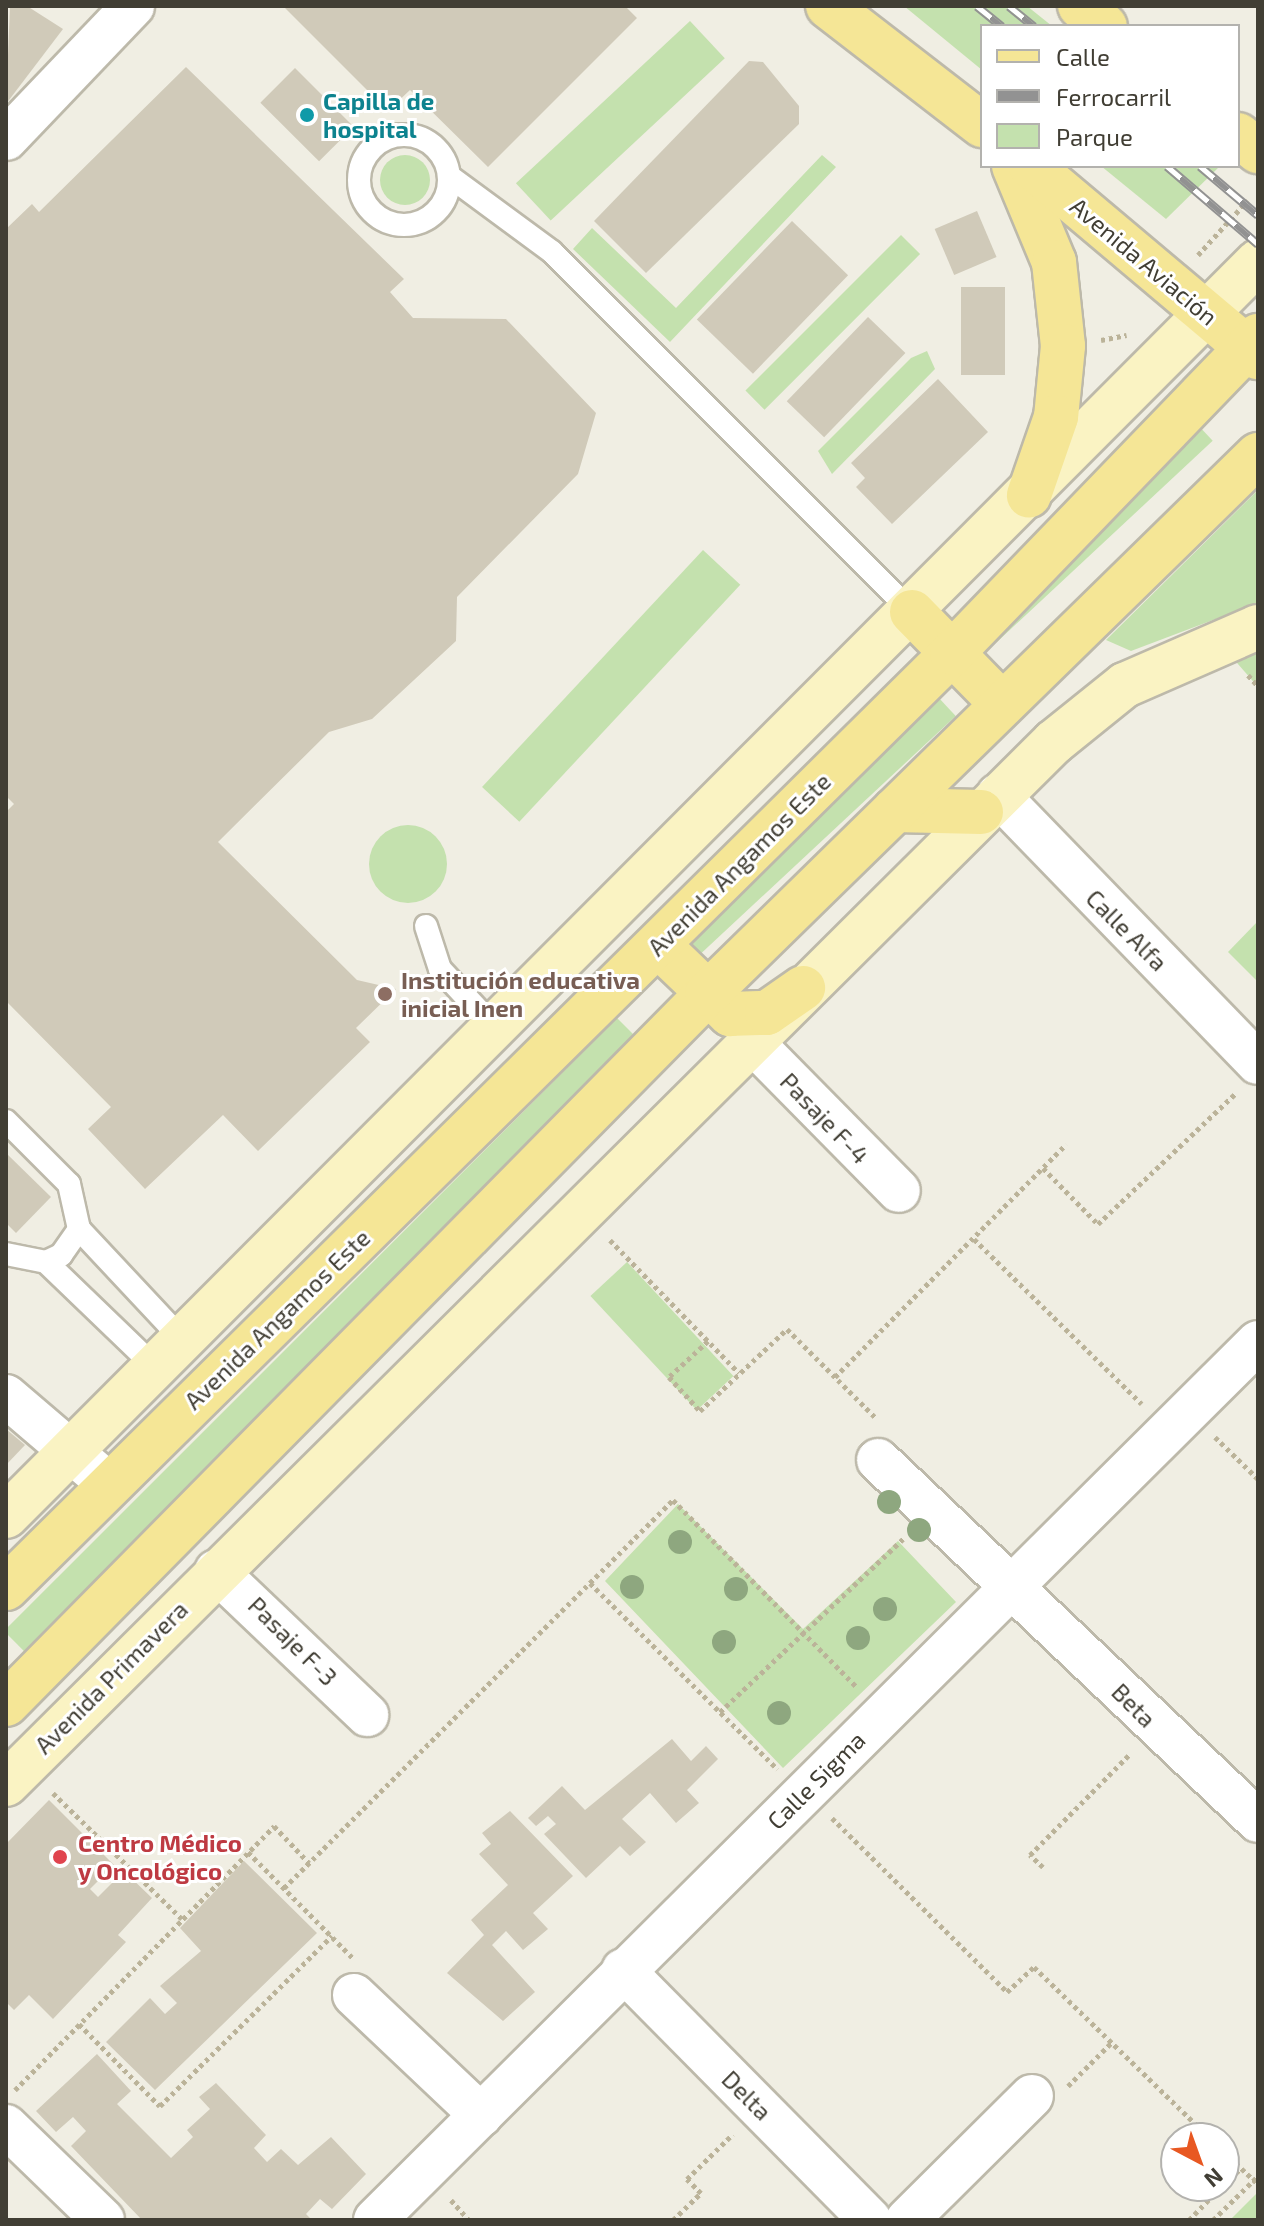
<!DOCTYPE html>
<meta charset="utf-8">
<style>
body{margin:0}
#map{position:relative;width:1264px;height:2226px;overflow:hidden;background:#f0eee3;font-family:"Exo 2",sans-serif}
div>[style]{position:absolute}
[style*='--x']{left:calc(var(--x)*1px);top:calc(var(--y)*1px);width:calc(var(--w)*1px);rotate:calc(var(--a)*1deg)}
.green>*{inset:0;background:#c4e1ae;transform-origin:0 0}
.round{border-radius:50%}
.building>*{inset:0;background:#d0cab9;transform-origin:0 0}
.path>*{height:5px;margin-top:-2.5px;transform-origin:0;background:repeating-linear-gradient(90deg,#bbb399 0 4px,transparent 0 8px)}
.roads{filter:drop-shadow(2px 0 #bdb9aa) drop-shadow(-2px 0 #bdb9aa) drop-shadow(0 2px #bdb9aa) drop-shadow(0 -2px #bdb9aa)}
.lane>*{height:22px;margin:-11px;padding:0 11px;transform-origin:11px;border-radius:11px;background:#fff}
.lane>.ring{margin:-11px;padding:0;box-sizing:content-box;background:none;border:22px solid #fff;border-radius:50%}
.street>*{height:42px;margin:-21px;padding:0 21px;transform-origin:21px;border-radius:21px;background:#fff}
.secondary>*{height:44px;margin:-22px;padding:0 22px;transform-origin:22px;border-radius:22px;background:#faf3c3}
.primary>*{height:44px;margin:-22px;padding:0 22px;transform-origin:22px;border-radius:22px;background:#f5e696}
.rail>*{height:9px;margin-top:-4.5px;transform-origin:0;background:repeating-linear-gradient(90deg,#fff 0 18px,#929292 0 36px);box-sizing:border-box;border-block:2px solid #929292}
.trees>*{width:24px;height:24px;margin:-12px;border-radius:50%;background:#8ea77f}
.dots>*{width:22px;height:22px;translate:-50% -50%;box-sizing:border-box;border:4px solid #fff;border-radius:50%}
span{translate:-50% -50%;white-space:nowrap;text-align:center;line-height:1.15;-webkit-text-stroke:6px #fff;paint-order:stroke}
.culture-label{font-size:24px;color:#0d838f;font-weight:700}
.left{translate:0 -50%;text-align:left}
.street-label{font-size:24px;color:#413e34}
.education-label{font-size:24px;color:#785e54;font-weight:700}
.health-label{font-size:24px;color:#be3a42;font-weight:700}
.frame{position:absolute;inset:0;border:8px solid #413e34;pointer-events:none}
.legend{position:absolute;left:980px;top:24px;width:260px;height:144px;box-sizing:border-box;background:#fff;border:2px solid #b3b2ae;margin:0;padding:10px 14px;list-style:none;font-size:24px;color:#413e34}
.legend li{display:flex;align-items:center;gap:16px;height:40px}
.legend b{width:40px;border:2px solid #b3b2ae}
.north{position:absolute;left:1160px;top:2122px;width:80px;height:80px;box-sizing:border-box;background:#fff;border:2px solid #b3b2ae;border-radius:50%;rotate:139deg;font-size:22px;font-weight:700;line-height:32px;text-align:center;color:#413e34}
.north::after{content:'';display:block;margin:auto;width:28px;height:36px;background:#e85822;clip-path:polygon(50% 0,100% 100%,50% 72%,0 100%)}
</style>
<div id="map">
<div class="green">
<i style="clip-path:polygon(904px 6px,1027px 6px,1052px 26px,982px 26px,982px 70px)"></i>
<i style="left:690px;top:21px;width:51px;height:238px;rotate:47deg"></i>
<i class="round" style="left:380px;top:155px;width:50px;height:50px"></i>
<i style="clip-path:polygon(822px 155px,836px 167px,670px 342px,573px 249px,592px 228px,676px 308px)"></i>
<i style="clip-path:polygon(1101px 166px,1220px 166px,1166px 219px)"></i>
<i style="left:901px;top:235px;width:27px;height:220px;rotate:45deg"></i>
<i style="clip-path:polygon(927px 351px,935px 369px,832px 474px,818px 451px,911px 358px)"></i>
<i style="left:1197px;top:424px;width:23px;height:306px;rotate:47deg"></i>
<i style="clip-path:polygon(1258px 490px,1258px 603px,1131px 651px,1106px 640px)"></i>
<i style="left:703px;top:550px;width:51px;height:324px;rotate:43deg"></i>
<i style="clip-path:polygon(1258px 647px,1258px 687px,1231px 656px)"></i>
<i style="left:938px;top:697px;width:26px;height:352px;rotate:47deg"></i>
<i class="round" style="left:369px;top:825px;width:78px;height:78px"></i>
<i style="clip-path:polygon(1258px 921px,1258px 982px,1228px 952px)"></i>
<i style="left:617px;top:1018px;width:30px;height:867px;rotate:45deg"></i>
<i style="left:627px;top:1262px;width:156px;height:50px;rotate:47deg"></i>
<i style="clip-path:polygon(678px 1504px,803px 1629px,898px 1541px,956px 1602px,783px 1768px,605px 1581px)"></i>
<i style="clip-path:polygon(1257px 2193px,1258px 2220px,1230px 2220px)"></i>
</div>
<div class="building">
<i style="clip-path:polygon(10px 6px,27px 6px,63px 29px,6px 104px)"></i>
<i style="clip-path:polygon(283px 6px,625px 6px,637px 18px,488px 167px,410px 90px,388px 111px)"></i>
<i style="clip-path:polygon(749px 61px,763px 62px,799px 106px,799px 124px,646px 273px,594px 221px)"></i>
<i style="clip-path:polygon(186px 67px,404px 279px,390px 292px,413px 318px,506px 319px,596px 413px,578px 474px,457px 597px,456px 641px,372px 719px,329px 732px,218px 842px,357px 980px,396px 989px,356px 1028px,370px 1042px,258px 1151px,223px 1115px,145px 1189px,88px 1129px,111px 1107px,6px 1001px,6px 812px,14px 804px,6px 796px,6px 229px,32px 204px,39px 212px)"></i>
<i style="left:295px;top:68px;width:83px;height:49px;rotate:45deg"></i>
<i style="left:977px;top:211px;width:50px;height:46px;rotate:67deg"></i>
<i style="left:792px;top:221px;width:78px;height:137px;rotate:44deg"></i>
<i style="left:961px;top:287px;width:44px;height:88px"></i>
<i style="left:868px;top:317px;width:52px;height:117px;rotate:44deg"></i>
<i style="clip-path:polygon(938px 379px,988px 432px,892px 524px,856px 487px,865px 478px,851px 463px)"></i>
<i style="clip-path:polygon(6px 1153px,51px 1197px,16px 1233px,6px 1223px)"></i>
<i style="clip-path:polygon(6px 1429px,25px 1445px,6px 1465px)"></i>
<i style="clip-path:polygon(672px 1739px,691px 1761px,706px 1746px,718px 1759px,687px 1790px,699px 1803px,676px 1823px,650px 1793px,622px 1819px,646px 1842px,630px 1856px,620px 1846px,586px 1878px,544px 1834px,556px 1824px,548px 1816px,536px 1826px,528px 1818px,562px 1786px,585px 1810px)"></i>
<i style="clip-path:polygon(49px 1800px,114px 1865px,90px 1889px,98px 1897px,124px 1871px,152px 1898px,118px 1935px,126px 1942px,53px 2019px,29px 1995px,14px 2010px,6px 2002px,6px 1844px)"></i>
<i style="clip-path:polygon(510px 1811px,573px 1876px,533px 1913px,548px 1929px,523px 1950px,506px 1931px,492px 1945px,535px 1992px,503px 2021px,447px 1973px,484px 1935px,471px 1920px,508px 1885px,479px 1854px,491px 1844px,482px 1833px)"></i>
<i style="clip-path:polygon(244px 1861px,317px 1933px,155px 2090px,106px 2042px,150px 1998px,165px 2014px,177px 2003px,160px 1986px,201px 1951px,180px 1928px)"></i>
<i style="clip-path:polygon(97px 2054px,131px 2091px,117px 2104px,171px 2158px,193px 2137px,187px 2130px,210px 2109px,199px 2097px,216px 2083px,266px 2135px,254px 2148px,267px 2162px,281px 2149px,298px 2165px,331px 2137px,366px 2174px,332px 2209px,320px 2199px,306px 2214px,312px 2220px,142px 2220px,71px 2146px,86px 2131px,73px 2117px,56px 2132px,36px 2111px)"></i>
</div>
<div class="path">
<i style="--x:1198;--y:255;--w:74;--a:-47.7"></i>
<i style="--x:1101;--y:340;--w:26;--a:-11"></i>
<i style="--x:1248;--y:675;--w:15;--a:48"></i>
<i style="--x:1043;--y:1168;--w:78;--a:45.5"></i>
<i style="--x:1098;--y:1224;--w:189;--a:-43.5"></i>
<i style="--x:974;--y:1239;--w:235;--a:44.5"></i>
<i style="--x:610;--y:1240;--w:185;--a:45.9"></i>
<i style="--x:708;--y:1341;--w:53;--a:137.3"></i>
<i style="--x:669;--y:1377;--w:46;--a:47.6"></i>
<i style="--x:700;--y:1411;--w:120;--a:-43.3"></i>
<i style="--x:787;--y:1329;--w:124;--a:45"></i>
<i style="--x:835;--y:1377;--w:328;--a:-45.2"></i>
<i style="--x:1215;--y:1437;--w:60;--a:44.3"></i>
<i style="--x:590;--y:1583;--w:264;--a:44.8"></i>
<i style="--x:720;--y:1712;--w:252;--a:-43.4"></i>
<i style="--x:53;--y:1793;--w:180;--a:44.3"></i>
<i style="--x:832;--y:1818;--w:247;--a:44.8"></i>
<i style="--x:1007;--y:1992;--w:37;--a:-43"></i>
<i style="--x:1034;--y:1967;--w:245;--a:44.2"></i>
<i style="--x:248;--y:1852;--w:149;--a:45.3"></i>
<i style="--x:1043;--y:1867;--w:18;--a:-137"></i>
<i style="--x:1030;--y:1855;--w:142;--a:-45.3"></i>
<i style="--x:284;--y:1888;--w:549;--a:-44.93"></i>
<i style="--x:673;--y:1500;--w:261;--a:45.5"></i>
<i style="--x:79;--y:2024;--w:115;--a:45.4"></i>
<i style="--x:160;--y:2106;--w:242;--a:-44.7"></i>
<i style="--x:1068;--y:2086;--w:62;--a:-45"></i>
<i style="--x:15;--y:2090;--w:370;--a:-45.5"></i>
<i style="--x:274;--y:1826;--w:51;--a:46.6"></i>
<i style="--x:1224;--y:2152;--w:47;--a:43.3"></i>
<i style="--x:1224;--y:2184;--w:23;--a:-43"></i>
<i style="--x:451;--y:2200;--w:27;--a:48"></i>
<i style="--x:673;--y:2220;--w:39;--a:-44"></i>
<i style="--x:701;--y:2193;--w:20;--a:-135"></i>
<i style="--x:687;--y:2179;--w:64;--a:-44.4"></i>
<i style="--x:1189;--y:2220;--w:47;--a:-45.9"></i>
<i style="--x:1213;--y:2220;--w:63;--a:-44.4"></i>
</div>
<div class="roads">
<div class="lane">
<i class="ring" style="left:359px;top:135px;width:68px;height:68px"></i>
<i style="--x:449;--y:176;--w:128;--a:36.4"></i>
<i style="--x:552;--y:252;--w:509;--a:45"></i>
<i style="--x:426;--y:926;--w:45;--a:72"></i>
<i style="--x:440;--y:969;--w:79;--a:47"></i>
<i style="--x:6;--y:1121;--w:89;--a:45"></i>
<i style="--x:69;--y:1184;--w:46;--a:77.5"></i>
<i style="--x:79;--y:1229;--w:149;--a:46.9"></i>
<i style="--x:6;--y:1254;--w:41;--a:11.3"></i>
<i style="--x:46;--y:1262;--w:149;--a:43.9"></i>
<i style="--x:46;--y:1262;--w:17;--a:-25"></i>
<i style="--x:61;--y:1255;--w:32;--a:-55"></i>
</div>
<div class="street">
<i style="--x:6;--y:139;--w:184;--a:-46.3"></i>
<i style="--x:998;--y:795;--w:373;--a:45.9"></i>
<i style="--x:752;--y:1042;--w:209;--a:45.4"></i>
<i style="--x:6;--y:1396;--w:135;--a:40.5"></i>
<i style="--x:878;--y:1460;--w:524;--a:43.53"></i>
<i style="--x:216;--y:1571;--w:209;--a:43.6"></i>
<i style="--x:623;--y:1970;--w:351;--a:45.3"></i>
<i style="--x:354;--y:1995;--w:175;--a:43.4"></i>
<i style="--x:6;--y:2126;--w:135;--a:44.1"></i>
<i style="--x:375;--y:2220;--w:1245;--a:-44.84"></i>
<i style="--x:907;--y:2220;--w:176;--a:-44.8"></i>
</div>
<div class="secondary">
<i style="--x:6;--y:1516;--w:1772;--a:-45.05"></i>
<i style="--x:6;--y:1784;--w:1478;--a:-44.84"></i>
<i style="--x:1054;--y:742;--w:91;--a:-38.8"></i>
<i style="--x:1125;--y:685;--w:145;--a:-23.6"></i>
</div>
<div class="primary">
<i style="--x:828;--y:6;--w:195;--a:37.7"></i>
<i style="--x:1080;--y:6;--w:32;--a:39"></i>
<i style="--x:1238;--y:135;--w:26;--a:39"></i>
<i style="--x:1014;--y:166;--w:104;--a:67.4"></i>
<i style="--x:1054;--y:262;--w:84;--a:83.9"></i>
<i style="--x:1063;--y:346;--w:71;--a:95.6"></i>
<i style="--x:1056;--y:417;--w:83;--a:109.1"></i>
<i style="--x:1031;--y:166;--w:297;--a:40.1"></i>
<i style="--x:912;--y:612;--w:129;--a:45.6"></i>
<i style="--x:895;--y:810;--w:86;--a:1.3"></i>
<i style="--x:658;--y:945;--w:100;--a:43.8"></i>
<i style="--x:730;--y:1014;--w:37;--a:-2"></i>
<i style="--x:767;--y:1013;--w:44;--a:-34.8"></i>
<i style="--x:6;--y:1588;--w:1330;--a:-44.66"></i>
<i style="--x:952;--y:653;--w:441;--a:-46"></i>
<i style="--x:6;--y:1704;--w:998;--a:-45.37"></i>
<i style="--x:707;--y:994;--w:771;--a:-44.37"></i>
</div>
</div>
<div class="rail">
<i style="--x:977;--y:6;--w:32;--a:39"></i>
<i style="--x:1009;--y:6;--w:32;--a:39"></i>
<i style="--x:1167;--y:166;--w:120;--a:40.6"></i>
<i style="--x:1200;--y:166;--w:76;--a:40.2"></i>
</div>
<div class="trees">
<i style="left:889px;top:1502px"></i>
<i style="left:919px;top:1530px"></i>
<i style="left:680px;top:1542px"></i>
<i style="left:632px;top:1587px"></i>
<i style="left:736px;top:1589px"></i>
<i style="left:885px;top:1609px"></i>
<i style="left:858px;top:1638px"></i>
<i style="left:724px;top:1642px"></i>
<i style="left:779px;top:1713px"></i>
</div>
<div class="dots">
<i style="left:307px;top:115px;background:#0f9aa8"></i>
<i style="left:385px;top:994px;background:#8d6e63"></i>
<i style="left:60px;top:1857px;background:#e0444e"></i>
</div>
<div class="culture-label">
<span class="left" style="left:323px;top:115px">Capilla de<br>hospital</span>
</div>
<div class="street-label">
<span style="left:1144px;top:261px;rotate:40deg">Avenida Aviación</span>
<span style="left:739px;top:864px;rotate:-45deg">Avenida Angamos Este</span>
<span style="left:1127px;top:930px;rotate:45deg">Calle Alfa</span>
<span style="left:825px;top:1118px;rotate:46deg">Pasaje F-4</span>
<span style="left:277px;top:1319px;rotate:-44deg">Avenida Angamos Este</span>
<span style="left:293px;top:1641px;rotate:45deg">Pasaje F-3</span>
<span style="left:111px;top:1677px;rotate:-45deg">Avenida Primavera</span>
<span style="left:1134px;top:1705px;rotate:45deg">Beta</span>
<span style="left:816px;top:1780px;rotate:-45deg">Calle Sigma</span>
<span style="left:747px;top:2095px;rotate:45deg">Delta</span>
</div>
<div class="education-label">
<span class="left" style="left:401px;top:994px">Institución educativa<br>inicial Inen</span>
</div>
<div class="health-label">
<span class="left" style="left:78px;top:1857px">Centro Médico<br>y Oncológico</span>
</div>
<div class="frame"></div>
<ul class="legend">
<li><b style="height:10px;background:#f5e696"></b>Calle</li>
<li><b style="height:10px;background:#929292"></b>Ferrocarril</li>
<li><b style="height:22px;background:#c4e1ae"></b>Parque</li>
</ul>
<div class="north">N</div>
</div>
